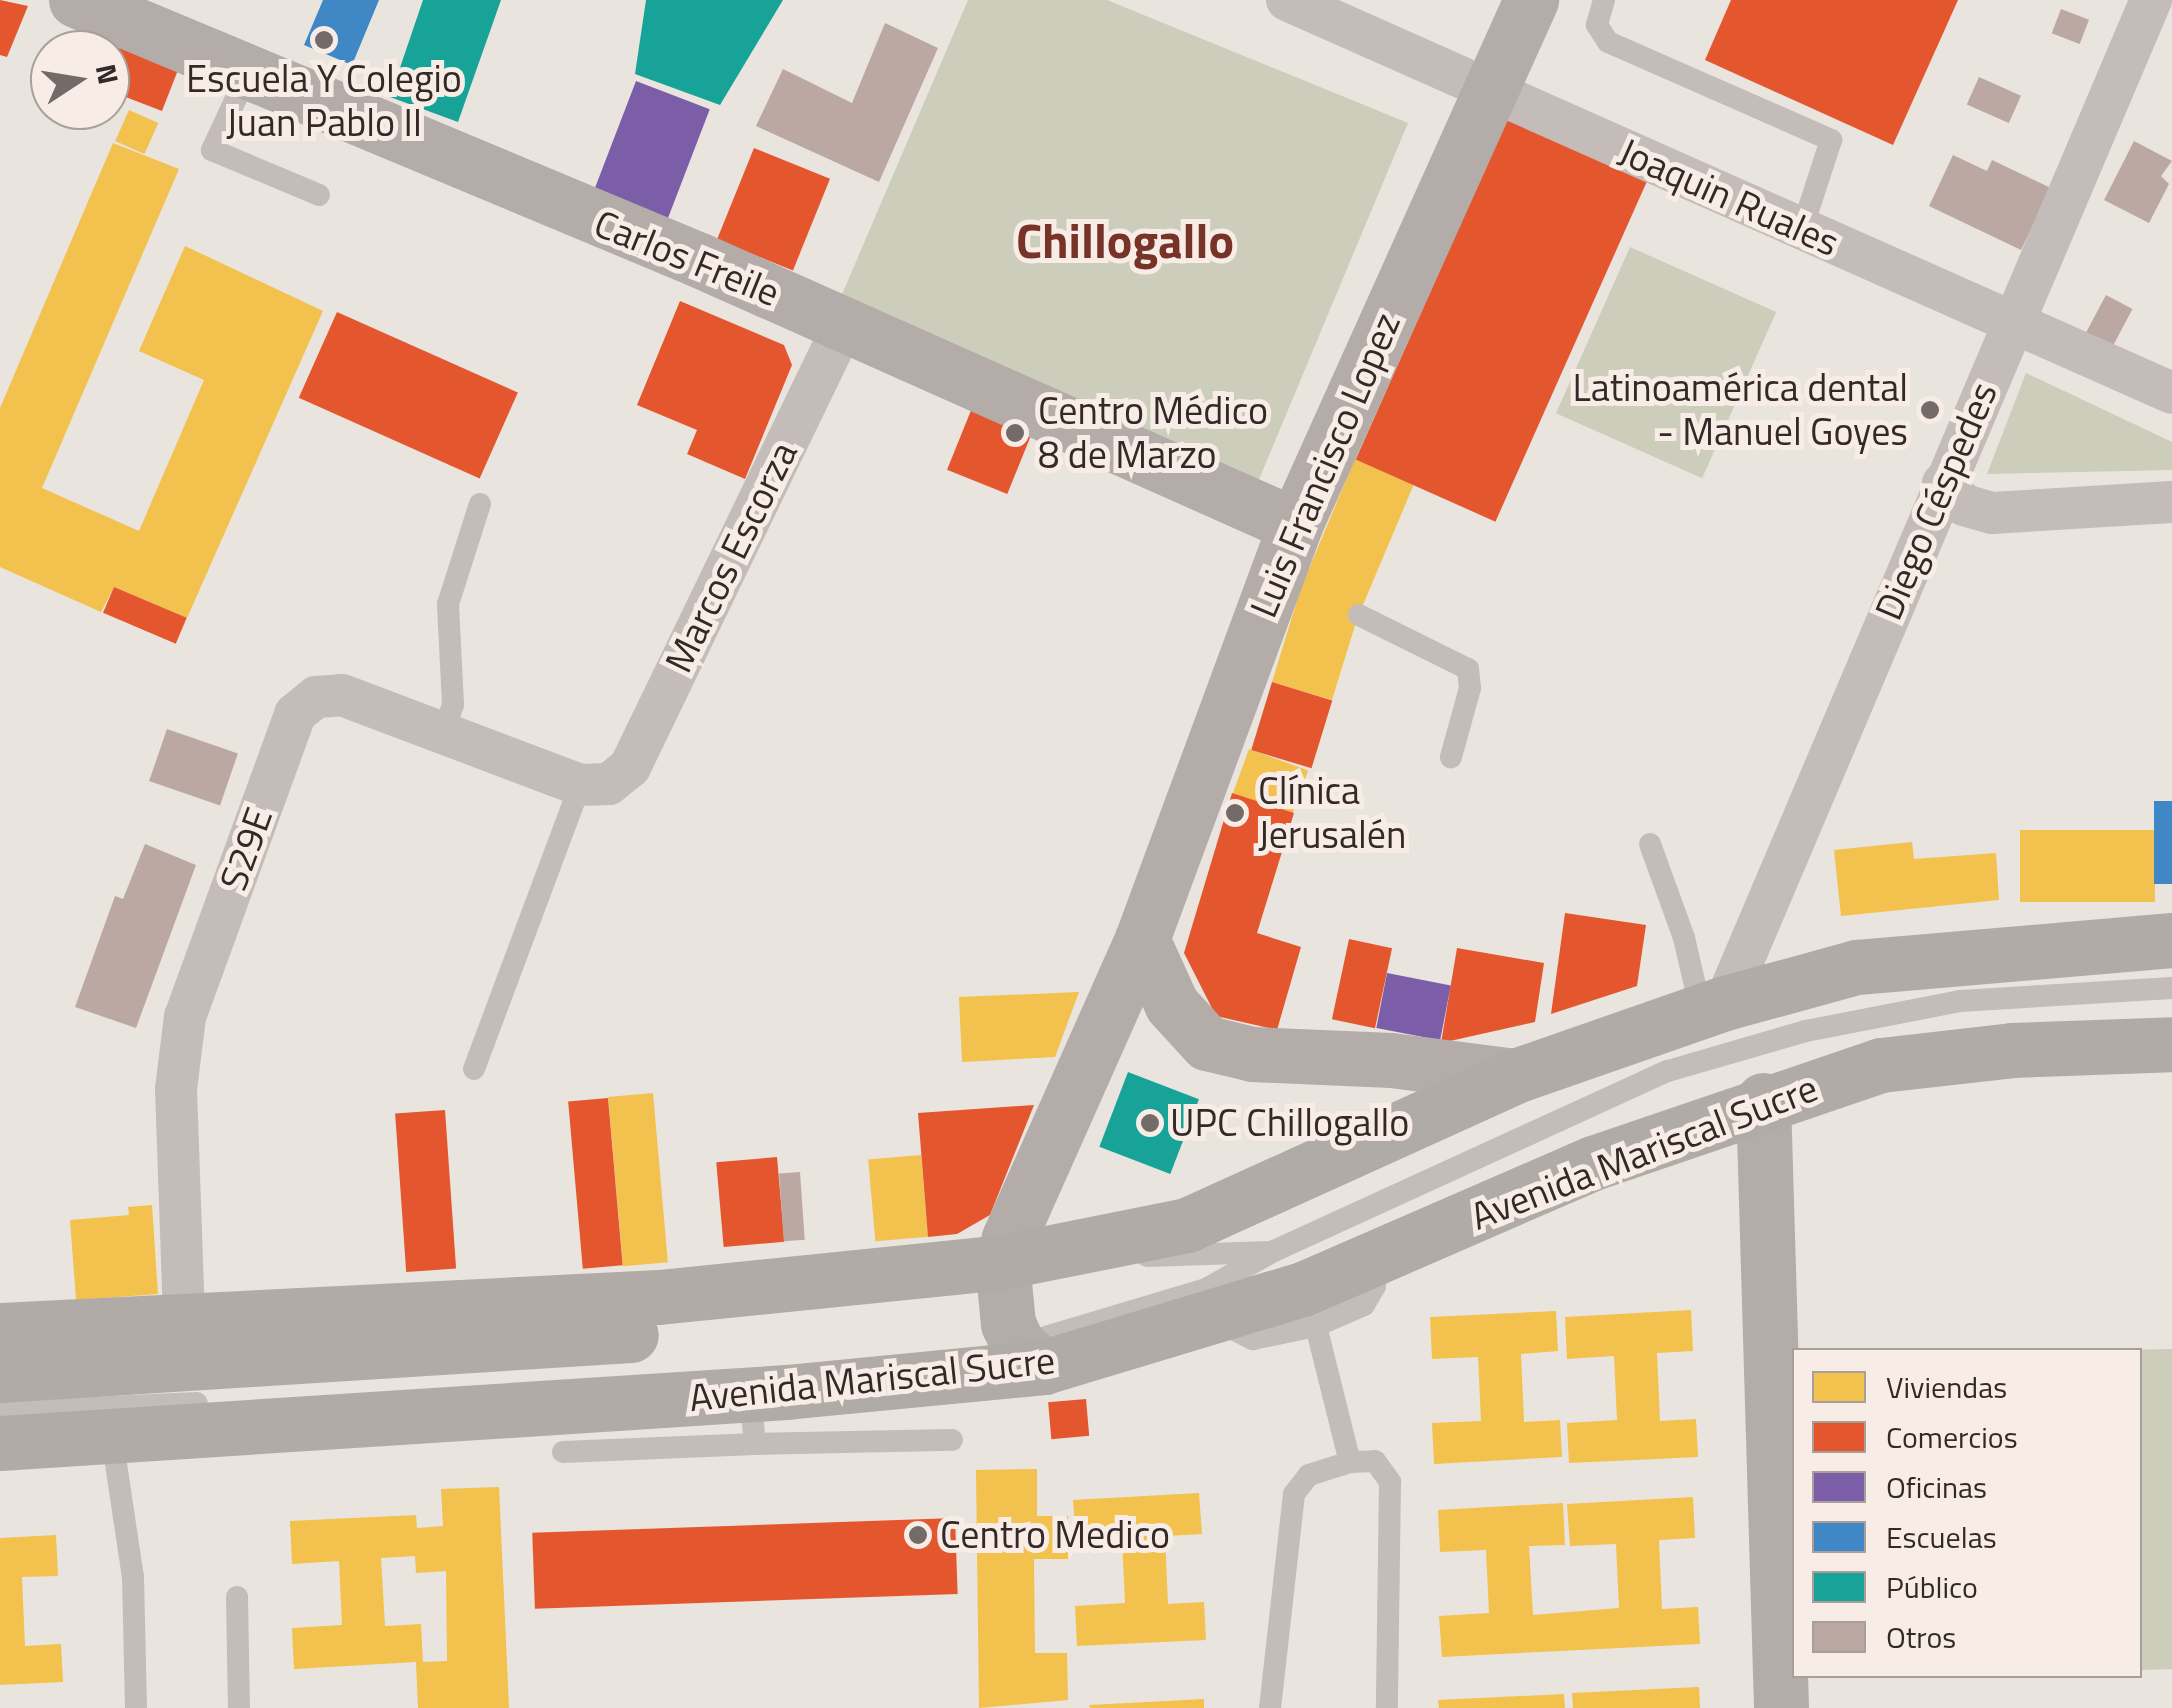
<!DOCTYPE html>
<meta charset="utf-8">
<style>
body{margin:0}
#map{position:relative;width:2172px;height:1708px;overflow:hidden;background:#eae4de;font-family:"Titillium Web",sans-serif}
div>[style]{position:absolute}
[style*='--x']{left:calc(var(--x)*1px);top:calc(var(--y)*1px);width:calc(var(--w)*1px);rotate:calc(var(--a)*1deg)}
.green>*{inset:0;background:#cccdba;transform-origin:0 0}
.homes>*{inset:0;background:#f2c14e;transform-origin:0 0}
.shops>*{inset:0;background:#e4572e;transform-origin:0 0}
.offices>*{inset:0;background:#7b5ea7;transform-origin:0 0}
.schools>*{inset:0;background:#3f88c5;transform-origin:0 0}
.public>*{inset:0;background:#17a398;transform-origin:0 0}
.building>*{inset:0;background:#bca8a2;transform-origin:0 0}
.lane>*{height:22px;margin:-11px;padding:0 11px;transform-origin:11px;border-radius:11px;background:#c3bcb8}
.street>*{height:42px;margin:-21px;padding:0 21px;transform-origin:21px;border-radius:21px;background:#c3bcb8}
.secondary>*{height:55px;margin:-27.5px;padding:0 27.5px;transform-origin:27.5px;border-radius:27.5px;background:#b4aca8}
.primary>*{height:55px;margin:-27.5px;padding:0 27.5px;transform-origin:27.5px;border-radius:27.5px;background:#b1aba7}
.dots>*{width:28px;height:28px;translate:-50% -50%;box-sizing:border-box;border:5px solid #f7ede6;border-radius:50%}
span{translate:-50% -50%;white-space:nowrap;text-align:center;line-height:1.15;-webkit-text-stroke:10px #f7ede6;paint-order:stroke}
.poi-label{font-size:38px;color:#332a27}
.right{translate:-100% -50%;text-align:right}
.left{translate:0 -50%;text-align:left}
.street-label{font-size:38px;color:#332a27}
.district-label{font-size:48px;color:#783329;font-weight:700}
.legend{position:absolute;left:1792px;top:1348px;width:350px;height:330px;box-sizing:border-box;background:#f7ede6;border:2px solid #a99f9a;margin:0;padding:12px 18px;list-style:none;font-size:30px;color:#332a27}
.legend li{display:flex;align-items:center;gap:20px;height:50px}
.legend b{width:50px;border:2px solid #a99f9a}
.north{position:absolute;left:30px;top:30px;width:100px;height:100px;box-sizing:border-box;background:#f7ede6;border:2px solid #a99f9a;border-radius:50%;rotate:78deg;font-size:28px;font-weight:700;line-height:40px;text-align:center;color:#332a27}
.north::after{content:'';display:block;margin:auto;width:35px;height:45px;background:#736b67;clip-path:polygon(50% 0,100% 100%,50% 72%,0 100%)}
</style>
<div id="map">
<div class="green">
<i style="clip-path:polygon(968px 0,1107px 0,1408px 123px,1255px 489px,834px 313px)"></i>
<i style="left:1630px;top:247px;width:160px;height:182px;rotate:24deg"></i>
<i style="clip-path:polygon(2026px 373px,2172px 442px,2172px 470px,1987px 474px)"></i>
<i style="clip-path:polygon(2172px 1349px,2172px 1669px,2140px 1670px,2140px 1350px,2124px 1350px)"></i>
</div>
<div class="homes">
<i style="left:129px;top:110px;width:32px;height:34px;rotate:24deg"></i>
<i style="clip-path:polygon(113px 143px,179px 169px,42px 488px,139px 531px,204px 380px,139px 351px,185px 246px,323px 311px,187px 618px,114px 587px,101px 612px,0 567px,0 408px)"></i>
<i style="clip-path:polygon(1355px 459px,1414px 484px,1357px 619px,1332px 700px,1272px 682px,1301px 588px)"></i>
<i style="left:1249px;top:749px;width:63px;height:47px;rotate:20deg"></i>
<i style="left:2020px;top:830px;width:135px;height:72px"></i>
<i style="clip-path:polygon(1912px 842px,1914px 859px,1996px 853px,1999px 900px,1841px 916px,1834px 850px)"></i>
<i style="clip-path:polygon(1079px 992px,1055px 1057px,962px 1062px,959px 997px)"></i>
<i style="left:653px;top:1093px;width:170px;height:45px;rotate:85deg"></i>
<i style="left:921px;top:1155px;width:82px;height:53px;rotate:85deg"></i>
<i style="clip-path:polygon(152px 1205px,158px 1294px,76px 1300px,70px 1220px,129px 1215px,128px 1207px)"></i>
<i style="clip-path:polygon(1691px 1310px,1693px 1351px,1657px 1353px,1660px 1421px,1696px 1419px,1698px 1457px,1569px 1463px,1567px 1423px,1617px 1420px,1614px 1356px,1567px 1359px,1565px 1317px)"></i>
<i style="clip-path:polygon(1556px 1311px,1558px 1351px,1521px 1354px,1524px 1422px,1560px 1420px,1562px 1457px,1434px 1464px,1432px 1423px,1481px 1421px,1478px 1357px,1432px 1359px,1430px 1317px)"></i>
<i style="clip-path:polygon(1037px 1469px,1037px 1516px,1068px 1516px,1068px 1559px,1034px 1559px,1035px 1653px,1067px 1653px,1068px 1700px,979px 1708px,976px 1470px)"></i>
<i style="clip-path:polygon(evenodd,499px 1487px,509px 1708px,418px 1708px,416px 1662px,294px 1669px,292px 1628px,342px 1625px,339px 1561px,292px 1564px,290px 1521px,416px 1515px,417px 1528px,443px 1526px,441px 1489px,499px 1487px,415px 1556px,416px 1573px,446px 1571px,447px 1661px,423px 1662px,421px 1624px,385px 1626px,381px 1558px,415px 1556px)"></i>
<i style="clip-path:polygon(1199px 1493px,1202px 1534px,1165px 1536px,1168px 1604px,1204px 1602px,1206px 1640px,1077px 1646px,1075px 1606px,1125px 1603px,1122px 1539px,1076px 1542px,1073px 1500px)"></i>
<i style="clip-path:polygon(1693px 1497px,1695px 1538px,1659px 1540px,1662px 1609px,1698px 1607px,1700px 1644px,1442px 1657px,1439px 1616px,1489px 1613px,1486px 1550px,1440px 1552px,1438px 1510px,1563px 1503px,1565px 1545px,1529px 1546px,1533px 1615px,1619px 1608px,1616px 1544px,1570px 1546px,1567px 1504px)"></i>
<i style="clip-path:polygon(56px 1535px,58px 1576px,22px 1577px,25px 1646px,61px 1644px,63px 1682px,0 1685px,0 1538px)"></i>
<i style="clip-path:polygon(1699px 1687px,1700px 1708px,1573px 1708px,1572px 1693px)"></i>
<i style="clip-path:polygon(1564px 1694px,1565px 1708px,1439px 1708px,1438px 1700px)"></i>
<i style="clip-path:polygon(1204px 1699px,1204px 1708px,1090px 1708px,1089px 1705px)"></i>
</div>
<div class="shops">
<i style="clip-path:polygon(0 0,28px 6px,7px 57px,0 55px)"></i>
<i style="clip-path:polygon(1731px 0,1958px 0,1893px 145px,1705px 60px)"></i>
<i style="clip-path:polygon(79px 31px,178px 70px,162px 111px,110px 91px,110px 50px,72px 50px)"></i>
<i style="left:1509px;top:115px;width:153px;height:377px;rotate:24deg"></i>
<i style="left:754px;top:148px;width:82px;height:99px;rotate:22deg"></i>
<i style="clip-path:polygon(680px 301px,784px 345px,792px 365px,745px 479px,687px 454px,697px 430px,637px 405px)"></i>
<i style="left:337px;top:312px;width:198px;height:94px;rotate:24deg"></i>
<i style="left:974px;top:403px;width:65px;height:72px;rotate:22deg"></i>
<i style="left:114px;top:587px;width:79px;height:28px;rotate:23deg"></i>
<i style="left:1272px;top:682px;width:63px;height:71px;rotate:17deg"></i>
<i style="clip-path:polygon(1232px 793px,1294px 813px,1257px 933px,1301px 947px,1277px 1030px,1216px 1016px,1184px 953px)"></i>
<i style="clip-path:polygon(1565px 913px,1646px 925px,1637px 986px,1551px 1014px)"></i>
<i style="left:1349px;top:939px;width:44px;height:82px;rotate:12deg"></i>
<i style="clip-path:polygon(1457px 948px,1544px 963px,1535px 1022px,1441px 1043px)"></i>
<i style="left:608px;top:1098px;width:168px;height:40px;rotate:85deg"></i>
<i style="clip-path:polygon(1034px 1105px,990px 1215px,957px 1234px,928px 1237px,918px 1113px)"></i>
<i style="left:445px;top:1110px;width:159px;height:50px;rotate:86deg"></i>
<i style="left:777px;top:1157px;width:85px;height:61px;rotate:85deg"></i>
<i style="left:1086px;top:1399px;width:37px;height:38px;rotate:85deg"></i>
<i style="left:955px;top:1518px;width:76px;height:423px;rotate:88deg"></i>
</div>
<div class="offices">
<i style="left:636px;top:81px;width:79px;height:117px;rotate:21deg"></i>
<i style="left:1387px;top:973px;width:65px;height:56px;rotate:11deg"></i>
</div>
<div class="schools">
<i style="clip-path:polygon(323px 0,379px 0,352px 65px,304px 45px)"></i>
<i style="left:2172px;top:801px;width:83px;height:18px;rotate:90deg"></i>
</div>
<div class="public">
<i style="clip-path:polygon(423px 0,501px 0,458px 122px,390px 97px)"></i>
<i style="clip-path:polygon(646px 0,783px 0,720px 105px,635px 74px)"></i>
<i style="left:1128px;top:1072px;width:76px;height:80px;rotate:21deg"></i>
</div>
<div class="building">
<i style="left:2061px;top:9px;width:30px;height:26px;rotate:21deg"></i>
<i style="clip-path:polygon(885px 23px,938px 48px,879px 182px,756px 126px,783px 69px,852px 103px)"></i>
<i style="left:1979px;top:77px;width:46px;height:30px;rotate:24deg"></i>
<i style="clip-path:polygon(2134px 141px,2172px 161px,2161px 176px,2169px 184px,2149px 223px,2104px 200px)"></i>
<i style="clip-path:polygon(1953px 155px,1987px 171px,1992px 160px,2051px 188px,2021px 250px,1929px 206px)"></i>
<i style="left:2106px;top:295px;width:30px;height:55px;rotate:28deg"></i>
<i style="left:167px;top:729px;width:75px;height:55px;rotate:19deg"></i>
<i style="clip-path:polygon(145px 844px,196px 865px,136px 1028px,75px 1007px,115px 896px,123px 899px)"></i>
<i style="left:800px;top:1172px;width:68px;height:21px;rotate:86deg"></i>
</div>
<div class="lane">
<i style="--x:1604;--y:0;--w:26;--a:106"></i>
<i style="--x:1597;--y:25;--w:20;--a:57"></i>
<i style="--x:1608;--y:42;--w:244;--a:23.7"></i>
<i style="--x:1831;--y:140;--w:94;--a:108"></i>
<i style="--x:247;--y:75;--w:83;--a:115"></i>
<i style="--x:212;--y:150;--w:116;--a:22.8"></i>
<i style="--x:1359;--y:615;--w:122;--a:26.4"></i>
<i style="--x:1468;--y:669;--w:19;--a:84"></i>
<i style="--x:1470;--y:688;--w:72;--a:105.4"></i>
<i style="--x:442;--y:735;--w:33;--a:-70"></i>
<i style="--x:453;--y:704;--w:100;--a:-92.9"></i>
<i style="--x:448;--y:604;--w:105;--a:-72.3"></i>
<i style="--x:1650;--y:844;--w:100;--a:70.1"></i>
<i style="--x:1684;--y:938;--w:75;--a:76.9"></i>
<i style="--x:474;--y:1069;--w:303;--a:-69.5"></i>
<i style="--x:1147;--y:1256;--w:123;--a:-1.9"></i>
<i style="--x:1219;--y:1322;--w:38;--a:27"></i>
<i style="--x:1253;--y:1339;--w:64;--a:-11.7"></i>
<i style="--x:1316;--y:1326;--w:52;--a:-23.6"></i>
<i style="--x:1364;--y:1305;--w:22;--a:-60"></i>
<i style="--x:1375;--y:1286;--w:26;--a:-88"></i>
<i style="--x:1316;--y:1326;--w:140;--a:76"></i>
<i style="--x:1350;--y:1462;--w:25;--a:-2"></i>
<i style="--x:1375;--y:1461;--w:26;--a:54"></i>
<i style="--x:1390;--y:1482;--w:226;--a:90.8"></i>
<i style="--x:1022;--y:1344;--w:192;--a:-16.6"></i>
<i style="--x:1206;--y:1289;--w:78;--a:-29.2"></i>
<i style="--x:1274;--y:1251;--w:433;--a:-24.6"></i>
<i style="--x:1668;--y:1071;--w:144;--a:-16.2"></i>
<i style="--x:1806;--y:1031;--w:157;--a:-11"></i>
<i style="--x:1960;--y:1001;--w:212;--a:-3.5"></i>
<i style="--x:750;--y:1394;--w:50;--a:84.3"></i>
<i style="--x:755;--y:1444;--w:197;--a:-1.2"></i>
<i style="--x:0;--y:1412;--w:197;--a:-2.6"></i>
<i style="--x:112;--y:1437;--w:142;--a:81.5"></i>
<i style="--x:133;--y:1577;--w:131;--a:88.7"></i>
<i style="--x:563;--y:1452;--w:192;--a:-2.4"></i>
<i style="--x:237;--y:1597;--w:111;--a:89"></i>
<i style="--x:1270;--y:1708;--w:215;--a:-83.6"></i>
<i style="--x:1294;--y:1494;--w:24;--a:-52"></i>
<i style="--x:1309;--y:1475;--w:43;--a:-17.6"></i>
</div>
<div class="street">
<i style="--x:1287;--y:0;--w:968;--a:23.94"></i>
<i style="--x:1943;--y:483;--w:30;--a:46"></i>
<i style="--x:1964;--y:505;--w:29;--a:16"></i>
<i style="--x:1992;--y:513;--w:180;--a:-3.5"></i>
<i style="--x:1725;--y:1003;--w:1090;--a:-66.99"></i>
<i style="--x:184;--y:1318;--w:229;--a:-92"></i>
<i style="--x:176;--y:1089;--w:73;--a:-82.9"></i>
<i style="--x:185;--y:1017;--w:322;--a:-70"></i>
<i style="--x:295;--y:714;--w:27;--a:-39"></i>
<i style="--x:316;--y:697;--w:26;--a:-4"></i>
<i style="--x:342;--y:695;--w:254;--a:20.7"></i>
<i style="--x:580;--y:785;--w:29;--a:-2"></i>
<i style="--x:609;--y:784;--w:27;--a:-39"></i>
<i style="--x:630;--y:767;--w:492;--a:-64.2"></i>
</div>
<div class="secondary">
<i style="--x:76;--y:0;--w:673;--a:22.64"></i>
<i style="--x:697;--y:259;--w:654;--a:23.98"></i>
<i style="--x:1142;--y:939;--w:72;--a:65.6"></i>
<i style="--x:1172;--y:1005;--w:52;--a:47.4"></i>
<i style="--x:1207;--y:1043;--w:46;--a:13.7"></i>
<i style="--x:1252;--y:1054;--w:139;--a:2.5"></i>
<i style="--x:1391;--y:1060;--w:125;--a:7.4"></i>
<i style="--x:1763;--y:1100;--w:608;--a:88.3"></i>
<i style="--x:1044;--y:1367;--w:34;--a:-140"></i>
<i style="--x:1018;--y:1345;--w:23;--a:-115"></i>
<i style="--x:1008;--y:1324;--w:62;--a:-95.5"></i>
<i style="--x:1002;--y:1262;--w:25;--a:-74"></i>
<i style="--x:1009;--y:1238;--w:327;--a:-66"></i>
<i style="--x:1142;--y:939;--w:441;--a:-69.7"></i>
<i style="--x:1295;--y:525;--w:576;--a:-65.79"></i>
</div>
<div class="primary">
<i style="--x:0;--y:1330;--w:660;--a:-2.87"></i>
<i style="--x:659;--y:1297;--w:345;--a:-5.8"></i>
<i style="--x:1002;--y:1262;--w:189;--a:-11.3"></i>
<i style="--x:1187;--y:1225;--w:360;--a:-24.4"></i>
<i style="--x:1515;--y:1076;--w:222;--a:-19.2"></i>
<i style="--x:1725;--y:1003;--w:137;--a:-15.3"></i>
<i style="--x:1857;--y:967;--w:316;--a:-4.9"></i>
<i style="--x:0;--y:1375;--w:632;--a:-3.63"></i>
<i style="--x:0;--y:1443;--w:788;--a:-3.71"></i>
<i style="--x:786;--y:1392;--w:259;--a:-5.5"></i>
<i style="--x:1044;--y:1367;--w:270;--a:-16.8"></i>
<i style="--x:1303;--y:1289;--w:316;--a:-23.5"></i>
<i style="--x:1593;--y:1163;--w:304;--a:-18.8"></i>
<i style="--x:1881;--y:1065;--w:132;--a:-6.5"></i>
<i style="--x:2012;--y:1050;--w:160;--a:-2.1"></i>
</div>
<div class="dots">
<i style="left:324px;top:40px;background:#736b67"></i>
<i style="left:1930px;top:410px;background:#736b67"></i>
<i style="left:1015px;top:433px;background:#736b67"></i>
<i style="left:1235px;top:813px;background:#736b67"></i>
<i style="left:1150px;top:1123px;background:#736b67"></i>
<i style="left:918px;top:1535px;background:#736b67"></i>
</div>
<div class="poi-label">
<span style="left:324px;top:101px">Escuela Y Colegio<br>Juan Pablo II</span>
<span class="right" style="left:1908px;top:410px">Latinoamérica dental<br>- Manuel Goyes</span>
<span class="left" style="left:1038px;top:433px">Centro Médico<br>8 de Marzo</span>
<span class="left" style="left:1258px;top:813px">Clínica<br>Jerusalén</span>
<span class="left" style="left:1170px;top:1123px">UPC Chillogallo</span>
<span class="left" style="left:940px;top:1535px">Centro Medico</span>
</div>
<div class="street-label">
<span style="left:1729px;top:197px;rotate:24deg">Joaquin Ruales</span>
<span style="left:687px;top:258px;rotate:22deg">Carlos Freile</span>
<span style="left:1325px;top:465px;rotate:-67deg">Luis Francisco Lopez</span>
<span style="left:1936px;top:501px;rotate:-67deg">Diego Céspedes</span>
<span style="left:731px;top:557px;rotate:-64deg">Marcos Escorza</span>
<span style="left:246px;top:849px;rotate:-70deg">S29E</span>
<span style="left:1644px;top:1152px;rotate:-21deg">Avenida Mariscal Sucre</span>
<span style="left:872px;top:1379px;rotate:-6deg">Avenida Mariscal Sucre</span>
</div>
<div class="district-label">
<span style="left:1125px;top:241px">Chillogallo</span>
</div>
<ul class="legend">
<li><b style="height:28px;background:#f2c14e"></b>Viviendas</li>
<li><b style="height:28px;background:#e4572e"></b>Comercios</li>
<li><b style="height:28px;background:#7b5ea7"></b>Oficinas</li>
<li><b style="height:28px;background:#3f88c5"></b>Escuelas</li>
<li><b style="height:28px;background:#17a398"></b>Público</li>
<li><b style="height:28px;background:#bca8a2"></b>Otros</li>
</ul>
<div class="north">N</div>
</div>
